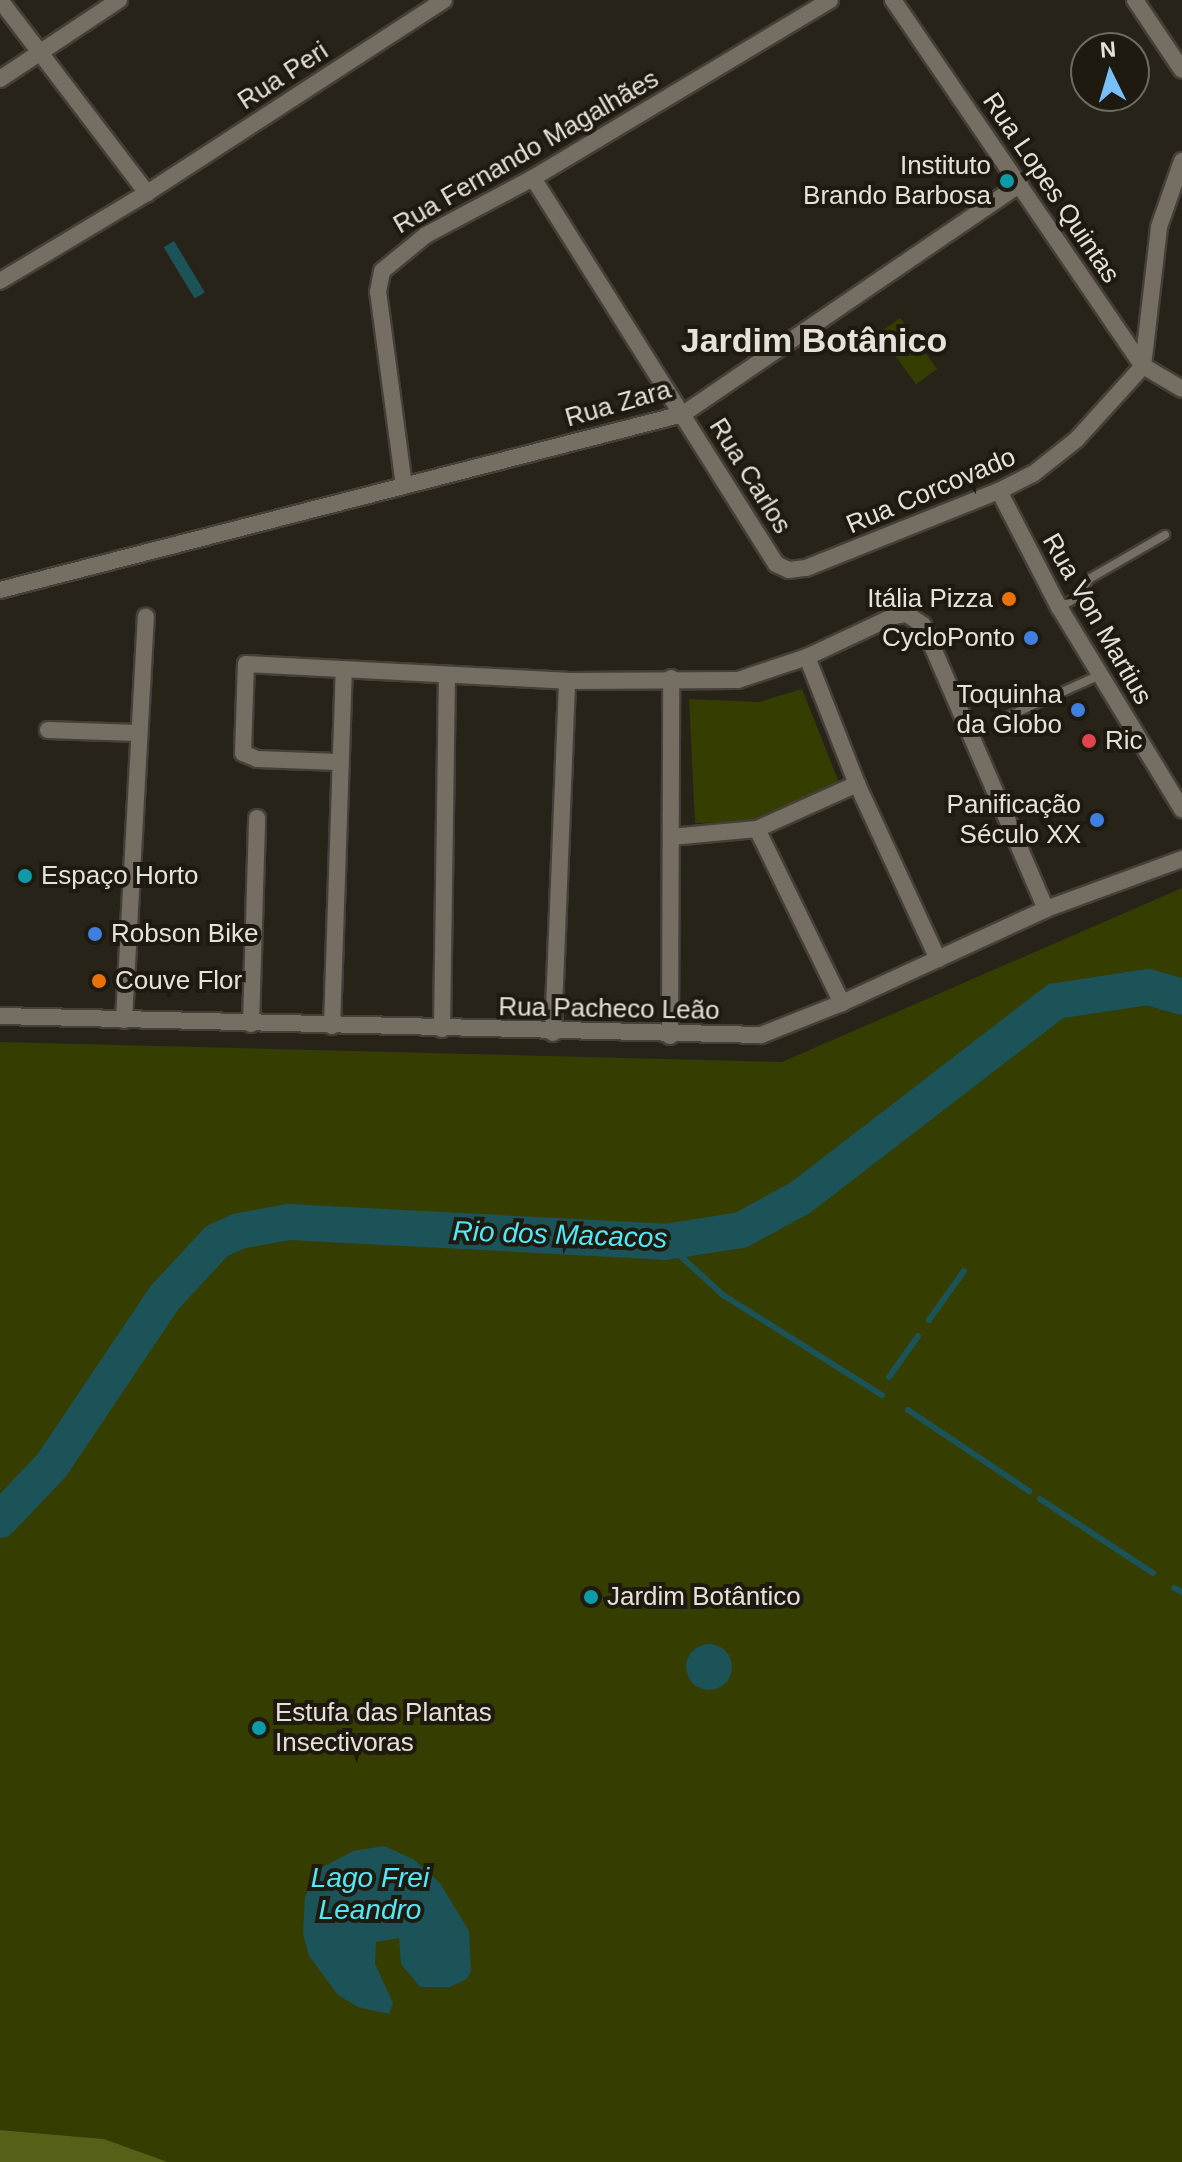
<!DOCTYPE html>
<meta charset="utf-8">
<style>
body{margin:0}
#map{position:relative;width:1182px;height:2162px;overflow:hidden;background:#282319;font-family:Arial,sans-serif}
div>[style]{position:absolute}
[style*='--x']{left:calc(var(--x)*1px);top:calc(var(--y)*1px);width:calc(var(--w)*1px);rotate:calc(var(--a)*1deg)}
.green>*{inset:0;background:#353e00;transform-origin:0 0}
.forest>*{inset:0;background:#566117}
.water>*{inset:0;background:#1b5359;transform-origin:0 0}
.round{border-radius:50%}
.stream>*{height:6px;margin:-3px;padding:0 3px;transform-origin:3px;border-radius:3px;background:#1b5359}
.river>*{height:36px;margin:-18px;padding:0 18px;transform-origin:18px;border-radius:18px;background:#1b5359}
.roads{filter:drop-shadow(2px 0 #443f38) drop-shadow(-2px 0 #443f38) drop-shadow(0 2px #443f38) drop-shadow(0 -2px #443f38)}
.service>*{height:8px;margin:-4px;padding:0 4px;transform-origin:4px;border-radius:4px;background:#756f63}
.minor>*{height:16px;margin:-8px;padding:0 8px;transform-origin:8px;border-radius:8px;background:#756f63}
.dots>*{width:22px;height:22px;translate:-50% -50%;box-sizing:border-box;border:4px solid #1f1a10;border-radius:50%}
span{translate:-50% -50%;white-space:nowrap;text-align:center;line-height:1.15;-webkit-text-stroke:8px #1f1a10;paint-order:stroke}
.street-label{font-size:26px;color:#e5e2db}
.poi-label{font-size:26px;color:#e5e2db}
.right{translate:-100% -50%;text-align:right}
.left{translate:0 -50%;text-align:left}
.water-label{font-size:28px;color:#51e8f8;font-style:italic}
.district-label{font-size:34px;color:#e5e2db;font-weight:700}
.north{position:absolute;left:1070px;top:32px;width:80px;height:80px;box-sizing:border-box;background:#1f1a10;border:2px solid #6e6a61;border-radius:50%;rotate:355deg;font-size:22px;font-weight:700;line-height:32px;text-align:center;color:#e5e2db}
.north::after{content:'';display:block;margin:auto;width:28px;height:36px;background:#79bff8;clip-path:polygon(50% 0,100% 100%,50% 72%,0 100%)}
</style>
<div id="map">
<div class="green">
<i style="left:900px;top:318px;width:63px;height:26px;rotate:54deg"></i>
<i style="clip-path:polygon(802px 689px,840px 785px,755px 821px,695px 823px,689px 699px,759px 702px)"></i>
<i style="clip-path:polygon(1182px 888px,1182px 2162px,168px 2162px,104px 2139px,0 2130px,0 1042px,782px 1062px)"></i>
</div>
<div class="forest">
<i style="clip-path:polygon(0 2130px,104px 2139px,168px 2162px,0 2162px)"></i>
</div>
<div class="water">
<i style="left:174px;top:241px;width:60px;height:12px;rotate:59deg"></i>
<i class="round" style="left:686px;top:1644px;width:46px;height:46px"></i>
<i style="clip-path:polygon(384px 1846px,413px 1859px,440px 1883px,469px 1931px,471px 1971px,467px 1979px,450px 1987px,420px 1987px,401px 1964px,399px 1938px,376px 1942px,375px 1964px,393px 2003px,389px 2014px,358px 2007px,338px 1995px,309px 1956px,303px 1934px,305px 1896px,321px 1868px,353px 1851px)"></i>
</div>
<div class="stream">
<i style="--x:665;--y:1242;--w:79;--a:42.4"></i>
<i style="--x:723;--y:1295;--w:188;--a:32.2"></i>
<i style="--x:929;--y:1320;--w:60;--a:-54.5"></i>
<i style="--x:889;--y:1377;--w:50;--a:-54.7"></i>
<i style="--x:908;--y:1410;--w:146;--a:33.8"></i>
<i style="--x:1040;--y:1499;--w:135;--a:33.2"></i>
<i style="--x:1174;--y:1588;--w:9;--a:27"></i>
</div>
<div class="river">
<i style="--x:0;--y:1520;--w:76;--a:-46.6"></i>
<i style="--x:52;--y:1465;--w:202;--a:-56.1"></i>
<i style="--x:165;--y:1297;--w:76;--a:-47.1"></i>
<i style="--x:217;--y:1241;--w:24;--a:-24"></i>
<i style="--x:239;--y:1231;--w:51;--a:-10.2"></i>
<i style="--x:289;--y:1222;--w:377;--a:3"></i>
<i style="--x:665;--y:1242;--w:77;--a:-9"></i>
<i style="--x:741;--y:1230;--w:67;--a:-28.5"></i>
<i style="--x:800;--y:1198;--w:323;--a:-37.6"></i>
<i style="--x:1056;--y:1001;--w:93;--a:-8.7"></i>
<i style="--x:1148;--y:987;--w:35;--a:16"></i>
</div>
<div class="roads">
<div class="service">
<i style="--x:1060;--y:607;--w:20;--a:-30"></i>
<i style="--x:1077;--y:597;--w:22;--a:-56"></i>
<i style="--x:1089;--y:579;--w:88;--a:-30.1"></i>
<i style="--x:1002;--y:719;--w:107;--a:-24.2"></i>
</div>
<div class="minor">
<i style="--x:0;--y:0;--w:243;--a:52.7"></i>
<i style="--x:893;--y:0;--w:443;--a:55.7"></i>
<i style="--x:1143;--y:366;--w:45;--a:30.5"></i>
<i style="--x:1135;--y:0;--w:84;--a:56.1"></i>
<i style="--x:0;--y:79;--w:143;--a:-33.6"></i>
<i style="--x:533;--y:178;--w:456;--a:57.8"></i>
<i style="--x:776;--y:564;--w:14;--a:25"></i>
<i style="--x:789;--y:570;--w:17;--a:-7"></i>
<i style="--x:806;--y:568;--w:208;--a:-21.8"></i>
<i style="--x:999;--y:491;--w:38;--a:-27"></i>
<i style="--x:1033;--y:474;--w:56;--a:-38.5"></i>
<i style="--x:1077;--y:439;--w:98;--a:-47.9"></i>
<i style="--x:1143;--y:366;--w:140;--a:-83.4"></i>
<i style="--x:1159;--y:227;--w:70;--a:-70.8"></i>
<i style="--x:0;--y:281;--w:171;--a:-30.9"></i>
<i style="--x:147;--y:193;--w:354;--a:-33"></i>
<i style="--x:404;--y:486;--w:196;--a:-97.6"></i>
<i style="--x:378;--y:292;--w:21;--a:-79"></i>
<i style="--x:382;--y:271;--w:57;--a:-39.3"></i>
<i style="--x:426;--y:235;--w:121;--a:-28"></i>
<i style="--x:533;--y:178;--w:346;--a:-30.9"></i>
<i style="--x:999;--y:491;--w:131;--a:62.7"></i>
<i style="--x:1059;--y:607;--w:237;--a:58.7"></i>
<i style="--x:0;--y:590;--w:705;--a:-14.45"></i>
<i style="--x:683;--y:414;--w:408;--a:-34.3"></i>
<i style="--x:807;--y:657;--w:96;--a:-25.2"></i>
<i style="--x:894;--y:616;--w:13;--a:-9"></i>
<i style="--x:907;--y:614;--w:19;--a:35"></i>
<i style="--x:923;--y:625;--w:309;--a:66.6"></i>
<i style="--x:48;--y:730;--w:89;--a:1.9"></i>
<i style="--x:338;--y:762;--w:81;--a:-177.9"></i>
<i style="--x:257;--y:759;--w:15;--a:-157"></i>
<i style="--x:243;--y:753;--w:89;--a:-88.1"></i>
<i style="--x:246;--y:664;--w:321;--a:3"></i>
<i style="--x:567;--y:681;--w:171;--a:-0.3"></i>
<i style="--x:738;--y:680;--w:73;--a:-18.4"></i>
<i style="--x:807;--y:657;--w:136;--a:68.5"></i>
<i style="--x:857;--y:784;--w:193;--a:65.2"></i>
<i style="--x:757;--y:829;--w:194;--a:64"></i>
<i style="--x:671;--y:837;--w:86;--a:-5.3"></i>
<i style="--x:757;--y:829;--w:110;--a:-24.2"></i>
<i style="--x:0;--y:1016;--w:761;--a:1.43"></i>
<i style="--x:761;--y:1035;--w:87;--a:-21.6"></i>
<i style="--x:842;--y:1003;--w:225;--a:-24.7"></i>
<i style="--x:1046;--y:909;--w:145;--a:-20.2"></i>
<i style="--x:124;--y:1020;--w:404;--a:-86.9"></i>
<i style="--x:251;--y:1024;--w:206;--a:-88.3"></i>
<i style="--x:332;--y:1026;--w:357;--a:-88.1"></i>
<i style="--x:442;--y:1029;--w:353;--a:-89.2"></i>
<i style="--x:553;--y:1033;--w:352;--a:-87.7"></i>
<i style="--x:670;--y:1036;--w:358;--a:-89.8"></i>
</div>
</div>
<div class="dots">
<i style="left:1007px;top:181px;background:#0f9aa8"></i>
<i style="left:1009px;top:599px;background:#e8710a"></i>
<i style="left:1031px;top:638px;background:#3f7fe0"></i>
<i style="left:1078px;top:710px;background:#3f7fe0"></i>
<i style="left:1089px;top:741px;background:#e0444e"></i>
<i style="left:1097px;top:820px;background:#3f7fe0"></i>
<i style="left:25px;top:876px;background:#0f9aa8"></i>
<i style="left:95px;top:934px;background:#3f7fe0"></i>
<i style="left:99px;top:981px;background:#e8710a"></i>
<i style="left:591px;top:1597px;background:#0f9aa8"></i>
<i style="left:259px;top:1728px;background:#0f9aa8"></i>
</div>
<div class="street-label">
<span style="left:283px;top:76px;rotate:-33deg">Rua Peri</span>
<span style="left:526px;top:152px;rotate:-30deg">Rua Fernando Magalhães</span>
<span style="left:1051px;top:188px;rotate:56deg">Rua Lopes Quintas</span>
<span style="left:618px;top:404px;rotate:-16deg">Rua Zara</span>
<span style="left:750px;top:476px;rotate:58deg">Rua Carlos</span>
<span style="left:931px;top:491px;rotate:-23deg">Rua Corcovado</span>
<span style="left:1097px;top:619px;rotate:60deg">Rua Von Martius</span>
<span style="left:609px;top:1009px;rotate:1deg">Rua Pacheco Leão</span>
</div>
<div class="poi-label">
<span class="right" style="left:991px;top:181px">Instituto<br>Brando Barbosa</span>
<span class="right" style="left:993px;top:599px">Itália Pizza</span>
<span class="right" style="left:1015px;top:638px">CycloPonto</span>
<span class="right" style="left:1062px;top:710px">Toquinha<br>da Globo</span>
<span class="left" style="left:1105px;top:741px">Ric</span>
<span class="right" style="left:1081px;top:820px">Panificação<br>Século XX</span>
<span class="left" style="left:41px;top:876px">Espaço Horto</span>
<span class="left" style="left:111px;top:934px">Robson Bike</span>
<span class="left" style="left:115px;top:981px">Couve Flor</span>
<span class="left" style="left:607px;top:1597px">Jardim Botântico</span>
<span class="left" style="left:275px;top:1728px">Estufa das Plantas<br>Insectivoras</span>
</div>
<div class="water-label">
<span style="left:560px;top:1235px;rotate:2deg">Rio dos Macacos</span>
<span style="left:370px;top:1894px">Lago Frei<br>Leandro</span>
</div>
<div class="district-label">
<span style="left:814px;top:341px">Jardim Botânico</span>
</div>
<div class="north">N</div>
</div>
